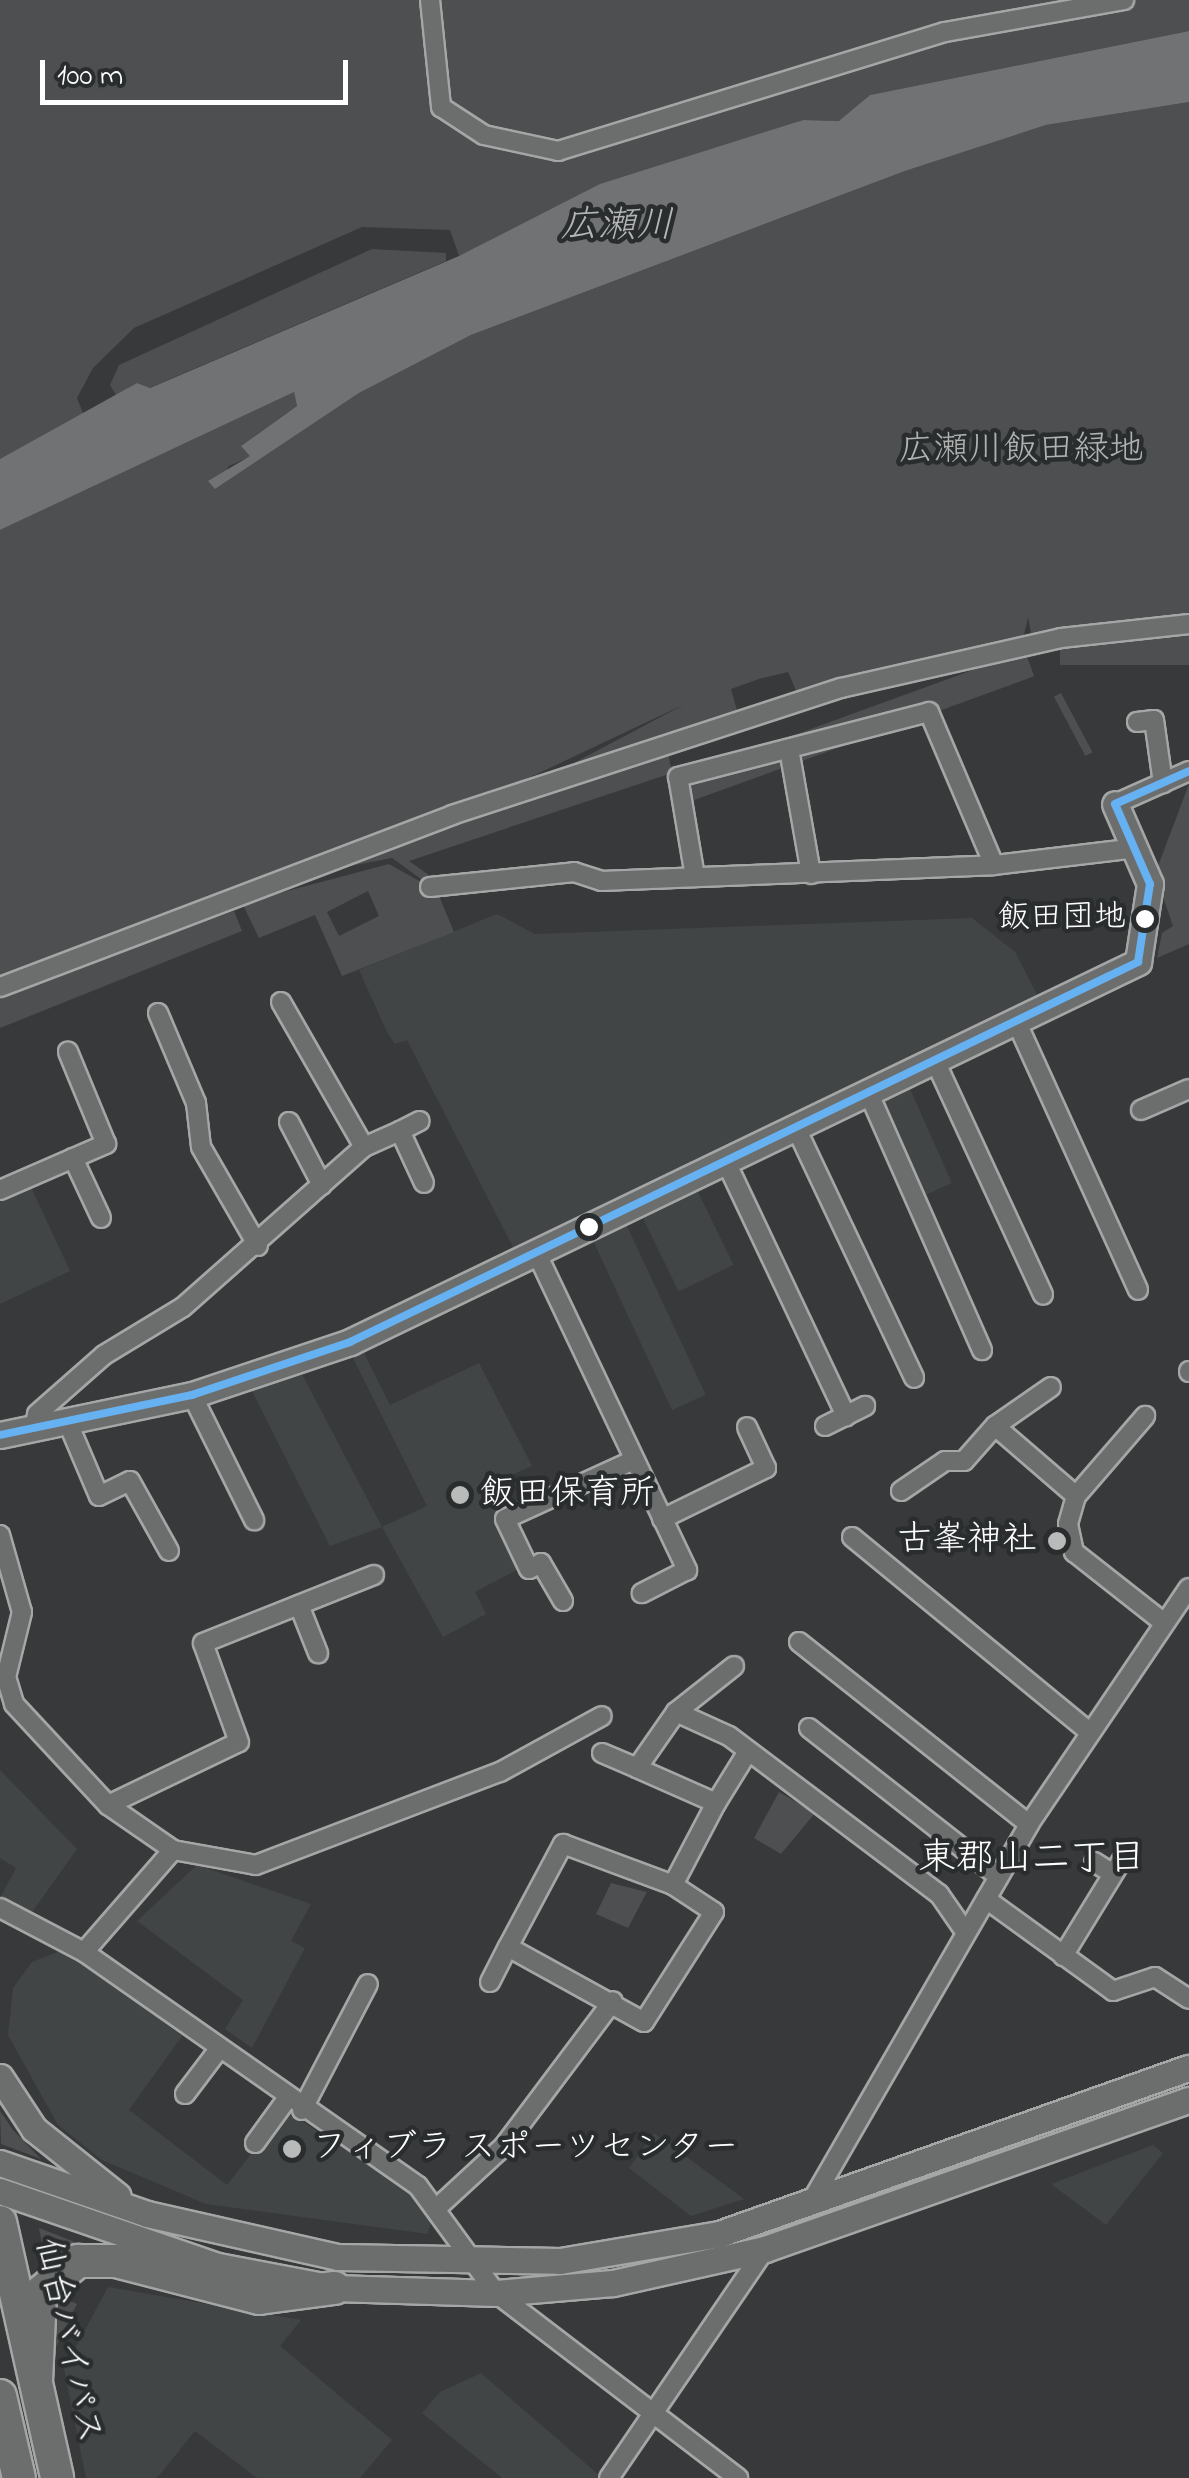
<!DOCTYPE html>
<meta charset="utf-8">
<style>
body{margin:0}
#map{position:relative;width:1189px;height:2478px;overflow:hidden;background:#38393a;font-family:"Indie Flower","Klee One",sans-serif}
div>[style]{position:absolute}
[style*='--x']{left:calc(var(--x)*1px);top:calc(var(--y)*1px);width:calc(var(--w)*1px);rotate:calc(var(--a)*1deg)}
.built>*{inset:0;background:#424546;transform-origin:0 0}
.green>*{inset:0;background:#4d4f50;transform-origin:0 0}
.water>*{inset:0;background:#707273}
.roads{filter:drop-shadow(2px 0 #a5a6a6) drop-shadow(-2px 0 #a5a6a6) drop-shadow(0 2px #a5a6a6) drop-shadow(0 -2px #a5a6a6)}
.street>*{height:18px;margin:-9px;padding:0 9px;transform-origin:9px;border-radius:9px;background:#6c6d6d}
.secondary>*{height:25px;margin:-12.5px;padding:0 12.5px;transform-origin:12.5px;border-radius:12.5px;background:#6c6d6d}
.highway>*{height:32px;margin:-16px;padding:0 16px;transform-origin:16px;border-radius:16px;background:#6c6d6d}
.bus-1>*{height:8px;margin:-4px;padding:0 4px;transform-origin:4px;border-radius:4px;background:#66b1f2}
.dots>*{width:28px;height:28px;translate:-50% -50%;box-sizing:border-box;border:5px solid #2a2d2e;border-radius:50%}
span{translate:-50% -50%;white-space:nowrap;text-align:center;line-height:1.15;-webkit-text-stroke:9px #2a2d2e;paint-order:stroke}
.bus-label{font-size:32px;color:#fff}
.right{translate:-100% -50%;text-align:right}
.park-label{font-size:35px;color:#b0b2b2}
.poi-label{font-size:35px;color:#fff}
.left{translate:0 -50%;text-align:left}
.street-label{font-size:35px;color:#fff}
.water-label{font-size:38px;color:#b4b5b5;font-style:italic}
.neighbourhood-label{font-size:38px;color:#fff}
.scale{position:absolute;left:40px;top:60px;width:308px;height:45px;box-sizing:border-box;border:5px solid #fff;border-top:0;padding-left:12px;font-size:30px;line-height:35px;white-space:nowrap;color:#fff;-webkit-text-stroke:8px #2a2d2e;paint-order:stroke}
</style>
<div id="map">
<div class="built">
<i style="clip-path:polygon(497px 914px,535px 934px,972px 918px,1015px 952px,1040px 1000px,517px 1255px,407px 1040px,395px 1044px,387px 1032px,359px 970px)"></i>
<i style="left:910px;top:1089px;width:103px;height:33px;rotate:66deg"></i>
<i style="clip-path:polygon(30px 1185px,70px 1271px,0 1304px,0 1199px)"></i>
<i style="left:698px;top:1192px;width:81px;height:61px;rotate:64deg"></i>
<i style="left:627px;top:1226px;width:186px;height:37px;rotate:65deg"></i>
<i style="clip-path:polygon(362px 1349px,390px 1405px,479px 1363px,532px 1466px,493px 1483px,506px 1511px,495px 1517px,522px 1567px,475px 1592px,486px 1614px,443px 1637px,382px 1527px,330px 1546px,252px 1391px,302px 1374px,382px 1527px,427px 1506px,351px 1354px)"></i>
<i style="clip-path:polygon(0 1770px,77px 1849px,30px 1915px,0 1898px,16px 1868px,0 1858px)"></i>
<i style="clip-path:polygon(197px 1865px,311px 1904px,291px 1941px,305px 1948px,252px 2048px,225px 2029px,243px 2000px,137px 1921px)"></i>
<i style="clip-path:polygon(65px 1949px,182px 2036px,129px 2110px,227px 2185px,285px 2110px,411px 2193px,431px 2221px,428px 2234px,206px 2204px,102px 2160px,58px 2125px,8px 2035px,13px 1988px,32px 1962px)"></i>
<i style="clip-path:polygon(654px 2133px,744px 2199px,691px 2216px,629px 2168px)"></i>
<i style="clip-path:polygon(1153px 2145px,1163px 2153px,1106px 2225px,1051px 2184px)"></i>
<i style="clip-path:polygon(108px 2287px,301px 2320px,280px 2346px,392px 2440px,360px 2478px,257px 2478px,195px 2431px,157px 2478px,86px 2478px,64px 2369px)"></i>
<i style="clip-path:polygon(481px 2373px,600px 2476px,598px 2478px,502px 2478px,422px 2413px,440px 2392px)"></i>
</div>
<div class="green">
<i style="clip-path:polygon(0 0,1189px 0,1189px 31px,870px 95px,840px 121px,802px 120px,459px 256px,450px 230px,362px 227px,134px 328px,93px 368px,77px 398px,85px 418px,0 459px)"></i>
<i style="clip-path:polygon(1189px 102px,1189px 616px,1032px 638px,1028px 617px,1023px 639px,798px 695px,788px 672px,759px 679px,731px 689px,738px 714px,572px 764px,685px 704px,520px 782px,0 976px,0 530px,294px 391px,297px 406px,242px 445px,251px 456px,229px 466px,215px 489px,359px 393px,471px 335px,905px 171px,1046px 125px)"></i>
<i style="clip-path:polygon(372px 249px,446px 253px,446px 261px,149px 388px,137px 383px,116px 395px,110px 385px,119px 365px)"></i>
<i style="left:1189px;top:631px;width:34px;height:129px;rotate:90deg"></i>
<i style="left:1025px;top:651px;width:27px;height:364px;rotate:70deg"></i>
<i style="left:1061px;top:693px;width:67px;height:8px;rotate:62deg"></i>
<i style="clip-path:polygon(667px 748px,672px 773px,409px 861px,436px 880px,428px 884px,392px 858px,319px 872px)"></i>
<i style="clip-path:polygon(1189px 784px,1189px 944px,1157px 958px,1162px 933px,1173px 926px,1155px 874px)"></i>
<i style="clip-path:polygon(evenodd,389px 864px,437px 891px,454px 932px,342px 976px,315px 915px,259px 938px,242px 903px,389px 864px,368px 891px,379px 916px,339px 936px,327px 912px,368px 891px)"></i>
<i style="clip-path:polygon(234px 911px,242px 931px,0 1028px,0 996px)"></i>
<i style="clip-path:polygon(779px 1792px,815px 1813px,781px 1854px,754px 1838px)"></i>
<i style="clip-path:polygon(611px 1883px,647px 1892px,628px 1928px,596px 1914px)"></i>
<i style="clip-path:polygon(0 2111px,13px 2130px,41px 2159px,1px 2144px)"></i>
<i style="clip-path:polygon(39px 2228px,90px 2248px,46px 2264px)"></i>
<i style="clip-path:polygon(53px 2293px,77px 2304px,50px 2359px)"></i>
</div>
<div class="water">
<i style="clip-path:polygon(1189px 31px,1189px 102px,1046px 125px,905px 171px,471px 335px,359px 393px,215px 489px,208px 481px,250px 456px,241px 446px,297px 406px,294px 392px,0 530px,0 459px,137px 383px,150px 388px,459px 256px,600px 184px,803px 120px,839px 121px,870px 95px)"></i>
</div>
<div class="roads">
<div class="street">
<i style="--x:430;--y:0;--w:108;--a:84.1"></i>
<i style="--x:441;--y:107;--w:51;--a:33.1"></i>
<i style="--x:484;--y:135;--w:76;--a:12.2"></i>
<i style="--x:558;--y:151;--w:405;--a:-17.1"></i>
<i style="--x:945;--y:32;--w:182;--a:-10.1"></i>
<i style="--x:1137;--y:722;--w:17;--a:-7"></i>
<i style="--x:1154;--y:720;--w:64;--a:81.9"></i>
<i style="--x:789;--y:749;--w:127;--a:80"></i>
<i style="--x:1115;--y:804;--w:81;--a:-24"></i>
<i style="--x:695;--y:877;--w:101;--a:-99.6"></i>
<i style="--x:678;--y:777;--w:259;--a:-14.5"></i>
<i style="--x:929;--y:712;--w:166;--a:67"></i>
<i style="--x:430;--y:887;--w:145;--a:-5.9"></i>
<i style="--x:574;--y:872;--w:28;--a:18"></i>
<i style="--x:601;--y:881;--w:393;--a:-2.3"></i>
<i style="--x:994;--y:865;--w:143;--a:-6.8"></i>
<i style="--x:0;--y:987;--w:484;--a:-20.8"></i>
<i style="--x:452;--y:815;--w:409;--a:-18.1"></i>
<i style="--x:841;--y:688;--w:226;--a:-12.8"></i>
<i style="--x:1061;--y:638;--w:129;--a:-6.2"></i>
<i style="--x:158;--y:1013;--w:98;--a:67.1"></i>
<i style="--x:196;--y:1103;--w:44;--a:83.5"></i>
<i style="--x:201;--y:1147;--w:114;--a:60.1"></i>
<i style="--x:1017;--y:1023;--w:293;--a:65.6"></i>
<i style="--x:936;--y:1063;--w:255;--a:65.2"></i>
<i style="--x:869;--y:1094;--w:280;--a:66.2"></i>
<i style="--x:1141;--y:1110;--w:52;--a:-23.6"></i>
<i style="--x:289;--y:1122;--w:71;--a:62.4"></i>
<i style="--x:797;--y:1130;--w:274;--a:64.7"></i>
<i style="--x:400;--y:1131;--w:22;--a:-27"></i>
<i style="--x:364;--y:1147;--w:39;--a:-24"></i>
<i style="--x:400;--y:1131;--w:57;--a:65.2"></i>
<i style="--x:73;--y:1158;--w:66;--a:65"></i>
<i style="--x:727;--y:1164;--w:279;--a:64.7"></i>
<i style="--x:0;--y:1190;--w:116;--a:-23.5"></i>
<i style="--x:106;--y:1144;--w:100;--a:-112.4"></i>
<i style="--x:538;--y:1256;--w:348;--a:64.6"></i>
<i style="--x:687;--y:1570;--w:51;--a:152.9"></i>
<i style="--x:1189;--y:1372;--w:1;--a:-90"></i>
<i style="--x:192;--y:1395;--w:140;--a:63.6"></i>
<i style="--x:68;--y:1423;--w:79;--a:67"></i>
<i style="--x:99;--y:1496;--w:34;--a:-26"></i>
<i style="--x:130;--y:1481;--w:80;--a:60.9"></i>
<i style="--x:825;--y:1426;--w:45;--a:-26.6"></i>
<i style="--x:995;--y:1426;--w:68;--a:-34.9"></i>
<i style="--x:34;--y:1430;--w:16;--a:-79"></i>
<i style="--x:37;--y:1414;--w:89;--a:-41.4"></i>
<i style="--x:104;--y:1355;--w:92;--a:-31.3"></i>
<i style="--x:183;--y:1307;--w:242;--a:-41.5"></i>
<i style="--x:364;--y:1147;--w:167;--a:-119.8"></i>
<i style="--x:901;--y:1491;--w:53;--a:-34.3"></i>
<i style="--x:945;--y:1461;--w:19;--a:0"></i>
<i style="--x:964;--y:1461;--w:47;--a:-48.5"></i>
<i style="--x:995;--y:1426;--w:107;--a:40.8"></i>
<i style="--x:1076;--y:1496;--w:29;--a:106"></i>
<i style="--x:1068;--y:1524;--w:29;--a:78"></i>
<i style="--x:1074;--y:1552;--w:113;--a:38.2"></i>
<i style="--x:1076;--y:1496;--w:106;--a:-49.2"></i>
<i style="--x:662;--y:1519;--w:116;--a:-26.1"></i>
<i style="--x:766;--y:1468;--w:45;--a:-114.9"></i>
<i style="--x:0;--y:1535;--w:80;--a:74.1"></i>
<i style="--x:22;--y:1612;--w:67;--a:103.8"></i>
<i style="--x:6;--y:1677;--w:28;--a:73"></i>
<i style="--x:14;--y:1704;--w:138;--a:47.1"></i>
<i style="--x:108;--y:1805;--w:79;--a:34.7"></i>
<i style="--x:173;--y:1850;--w:135;--a:131.1"></i>
<i style="--x:852;--y:1537;--w:307;--a:39.4"></i>
<i style="--x:563;--y:1601;--w:44;--a:-120.1"></i>
<i style="--x:541;--y:1563;--w:13;--a:153"></i>
<i style="--x:529;--y:1569;--w:55;--a:-115.6"></i>
<i style="--x:505;--y:1519;--w:142;--a:-24.6"></i>
<i style="--x:299;--y:1605;--w:52;--a:68.4"></i>
<i style="--x:799;--y:1642;--w:293;--a:38.4"></i>
<i style="--x:676;--y:1712;--w:74;--a:-38.4"></i>
<i style="--x:809;--y:1728;--w:241;--a:38.1"></i>
<i style="--x:602;--y:1753;--w:38;--a:23"></i>
<i style="--x:747;--y:1753;--w:59;--a:121.8"></i>
<i style="--x:716;--y:1803;--w:86;--a:-156.1"></i>
<i style="--x:637;--y:1768;--w:68;--a:-55.1"></i>
<i style="--x:676;--y:1712;--w:58;--a:24.4"></i>
<i style="--x:729;--y:1736;--w:263;--a:37"></i>
<i style="--x:939;--y:1894;--w:47;--a:55.3"></i>
<i style="--x:108;--y:1805;--w:145;--a:-25.7"></i>
<i style="--x:239;--y:1742;--w:105;--a:-110"></i>
<i style="--x:203;--y:1643;--w:184;--a:-21.7"></i>
<i style="--x:173;--y:1850;--w:84;--a:10.2"></i>
<i style="--x:256;--y:1865;--w:261;--a:-20.9"></i>
<i style="--x:500;--y:1772;--w:116;--a:-28.8"></i>
<i style="--x:1094;--y:1862;--w:22;--a:32"></i>
<i style="--x:673;--y:1885;--w:93;--a:-62.3"></i>
<i style="--x:986;--y:1899;--w:157;--a:35.9"></i>
<i style="--x:1113;--y:1991;--w:44;--a:-18.4"></i>
<i style="--x:1155;--y:1977;--w:40;--a:32.9"></i>
<i style="--x:0;--y:1908;--w:95;--a:27.6"></i>
<i style="--x:84;--y:1952;--w:408;--a:35"></i>
<i style="--x:418;--y:2186;--w:132;--a:53.9"></i>
<i style="--x:496;--y:2293;--w:305;--a:37.4"></i>
<i style="--x:1063;--y:1956;--w:121;--a:-58.5"></i>
<i style="--x:490;--y:1982;--w:39;--a:-63"></i>
<i style="--x:508;--y:1947;--w:117;--a:-61.9"></i>
<i style="--x:563;--y:1844;--w:117;--a:20.4"></i>
<i style="--x:673;--y:1885;--w:49;--a:33.4"></i>
<i style="--x:714;--y:1912;--w:130;--a:122.5"></i>
<i style="--x:644;--y:2022;--w:155;--a:-151.1"></i>
<i style="--x:185;--y:2094;--w:56;--a:-52.9"></i>
<i style="--x:302;--y:2110;--w:142;--a:-62.4"></i>
<i style="--x:255;--y:2143;--w:54;--a:-54"></i>
<i style="--x:810;--y:2204;--w:439;--a:-60"></i>
<i style="--x:1029;--y:1824;--w:285;--a:-55.9"></i>
<i style="--x:439;--y:2206;--w:88;--a:-42.7"></i>
<i style="--x:504;--y:2146;--w:181;--a:-53.1"></i>
<i style="--x:609;--y:2478;--w:277;--a:-55.7"></i>
</div>
<div class="secondary">
<i style="--x:0;--y:1435;--w:196;--a:-11.8"></i>
<i style="--x:192;--y:1395;--w:167;--a:-18.5"></i>
<i style="--x:350;--y:1342;--w:875;--a:-25.74"></i>
<i style="--x:1138;--y:962;--w:79;--a:-81.3"></i>
<i style="--x:1150;--y:884;--w:87;--a:-113.6"></i>
<i style="--x:0;--y:2077;--w:62;--a:56.8"></i>
<i style="--x:34;--y:2129;--w:107;--a:38.6"></i>
<i style="--x:0;--y:2163;--w:156;--a:19.1"></i>
<i style="--x:147;--y:2214;--w:196;--a:12.7"></i>
<i style="--x:338;--y:2257;--w:222;--a:1"></i>
<i style="--x:560;--y:2261;--w:161;--a:-9.6"></i>
<i style="--x:719;--y:2234;--w:498;--a:-19.5"></i>
<i style="--x:0;--y:2191;--w:231;--a:19"></i>
<i style="--x:218;--y:2266;--w:118;--a:10.7"></i>
<i style="--x:334;--y:2288;--w:162;--a:1.8"></i>
<i style="--x:496;--y:2293;--w:117;--a:-4.9"></i>
<i style="--x:613;--y:2283;--w:156;--a:-12.6"></i>
<i style="--x:765;--y:2249;--w:449;--a:-19.4"></i>
</div>
<div class="highway">
<i style="--x:0;--y:2222;--w:262;--a:77.4"></i>
<i style="--x:36;--y:2382;--w:89;--a:-87.4"></i>
<i style="--x:40;--y:2293;--w:50;--a:-40.1"></i>
<i style="--x:78;--y:2261;--w:38;--a:0"></i>
<i style="--x:116;--y:2261;--w:148;--a:14.5"></i>
<i style="--x:259;--y:2298;--w:76;--a:-7.6"></i>
<i style="--x:0;--y:2396;--w:84;--a:77"></i>
</div>
</div>
<div class="bus-1">
<i style="--x:0;--y:1435;--w:196;--a:-11.8"></i>
<i style="--x:192;--y:1395;--w:167;--a:-18.5"></i>
<i style="--x:350;--y:1342;--w:875;--a:-25.74"></i>
<i style="--x:1138;--y:962;--w:79;--a:-81.3"></i>
<i style="--x:1150;--y:884;--w:87;--a:-113.6"></i>
<i style="--x:1115;--y:804;--w:81;--a:-24"></i>
</div>
<div class="dots">
<i style="left:1145px;top:919px;background:#fff"></i>
<i style="left:589px;top:1227px;background:#fff"></i>
<i style="left:460px;top:1495px;background:#b9baba"></i>
<i style="left:1057px;top:1541px;background:#b9baba"></i>
<i style="left:292px;top:2149px;background:#b9baba"></i>
</div>
<div class="bus-label">
<span class="right" style="left:1126px;top:919px">飯田団地</span>
</div>
<div class="park-label">
<span style="left:1021px;top:451px">広瀬川飯田緑地</span>
</div>
<div class="poi-label">
<span class="left" style="left:480px;top:1495px">飯田保育所</span>
<span class="right" style="left:1037px;top:1541px">古峯神社</span>
<span class="left" style="left:312px;top:2149px">フィブラ スポーツセンター</span>
</div>
<div class="street-label">
<span style="left:67px;top:2341px;rotate:78deg">仙台バイパス</span>
</div>
<div class="water-label">
<span style="left:617px;top:228px">広瀬川</span>
</div>
<div class="neighbourhood-label">
<span style="left:1032px;top:1861px">東郡山二丁目</span>
</div>
<div class="scale">100 m</div>
</div>
